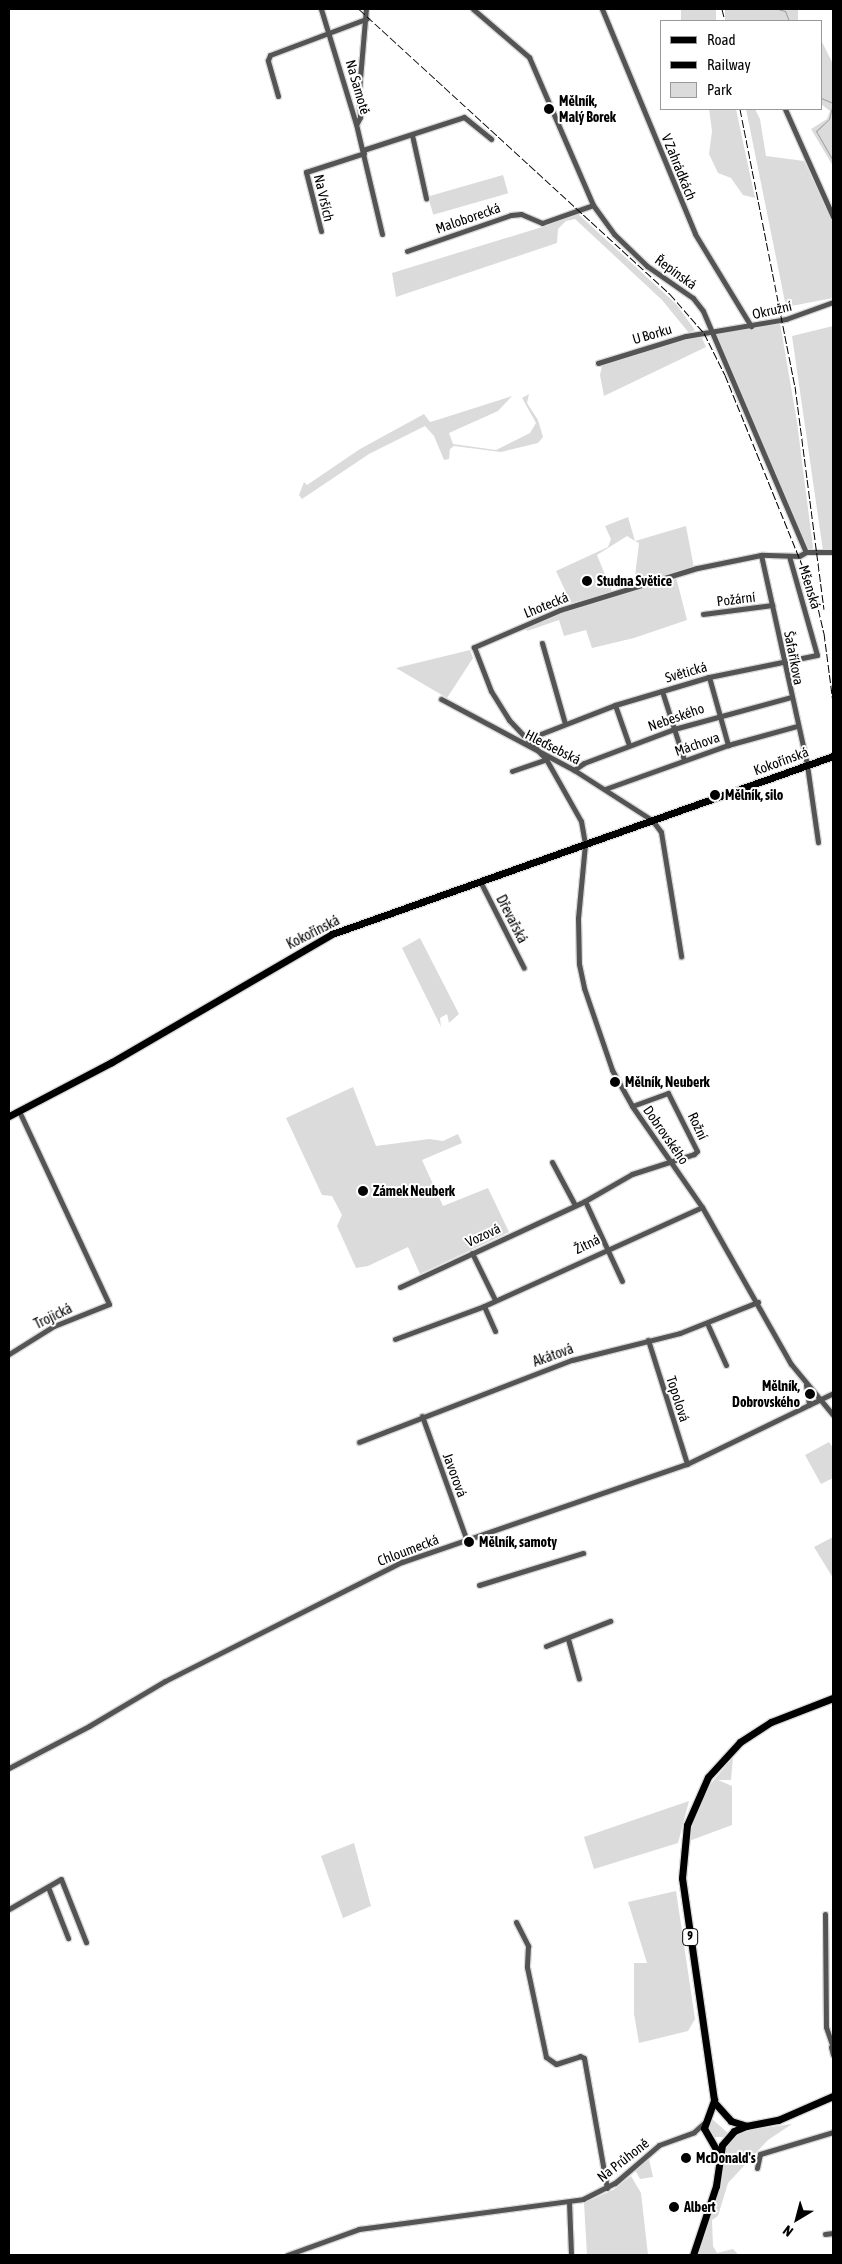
<!DOCTYPE html>
<meta charset="utf-8">
<style>
body{margin:0}
#map{position:relative;width:842px;height:2264px;overflow:hidden;background:#fff;font-family:"Asap Condensed",sans-serif}
div>[style]{position:absolute}
[style*='--x']{left:calc(var(--x)*1px);top:calc(var(--y)*1px);width:calc(var(--w)*1px);rotate:calc(var(--a)*1deg)}
.green>*{inset:0;background:#dbdbdb;transform-origin:0 0}
.stream>*{height:1px;margin:-0.5px;padding:0 0.5px;transform-origin:0.5px;border-radius:0.5px;background:#a2a2a2}
.roads{filter:drop-shadow(1px 0 #dbdbdb) drop-shadow(-1px 0 #dbdbdb) drop-shadow(0 1px #dbdbdb) drop-shadow(0 -1px #dbdbdb)}
.minor>*{height:5px;margin:-2.5px;padding:0 2.5px;transform-origin:2.5px;border-radius:2.5px;background:#545454}
.major>*{height:7px;margin:-3.5px;padding:0 3.5px;transform-origin:3.5px;border-radius:3.5px;background:#000}
.rail>*{height:1px;margin-top:-0.5px;transform-origin:0;background:repeating-linear-gradient(90deg,#000 0 8px,transparent 0 10.5px)}
.dots>*{width:14px;height:14px;translate:-50% -50%;box-sizing:border-box;border:2px solid #fff;border-radius:50%}
span{translate:-50% -50%;white-space:nowrap;text-align:center;line-height:1.15;-webkit-text-stroke:4px #fff;paint-order:stroke}
.shield-label span{padding:1px 4px;background:#fff;border:1px solid;border-radius:4px;-webkit-text-stroke-width:0}
.shield-label{font-size:12px;color:#000;font-weight:700}
.street-label{font-size:14px;color:#000}
.poi-label{font-size:14px;color:#000;font-weight:700}
.left{translate:0 -50%;text-align:left}
.right{translate:-100% -50%;text-align:right}
.frame{position:absolute;inset:0;border:10px solid #000;pointer-events:none}
.legend{position:absolute;left:660px;top:20px;width:162px;height:90px;box-sizing:border-box;background:#fff;border:1px solid #999;margin:0;padding:6px 9px;list-style:none;font-size:15px;color:#000}
.legend li{display:flex;align-items:center;gap:10px;height:25px}
.legend b{width:25px;border:1px solid #999}
.north{position:absolute;left:772px;top:2194px;width:50px;height:50px;-webkit-text-stroke:4px #fff;paint-order:stroke;rotate:217deg;font-size:14px;font-weight:700;line-height:20px;text-align:center;color:#000}
.north::after{content:'';display:block;margin:auto;width:18px;height:22px;background:#000;clip-path:polygon(50% 0,100% 100%,50% 72%,0 100%)}
</style>
<div id="map">
<div class="green">
<i style="left:681px;top:9px;width:35px;height:12px"></i>
<i style="left:725px;top:9px;width:73px;height:12px"></i>
<i style="clip-path:polygon(821px 40px,833px 64px,833px 166px,811px 129px,827px 119px,830px 111px,821px 104px)"></i>
<i style="clip-path:polygon(709px 109px,736px 109px,755px 198px,743px 195px,731px 178px,718px 173px,709px 154px,712px 131px)"></i>
<i style="clip-path:polygon(746px 109px,755px 109px,760px 119px,766px 156px,804px 161px,833px 223px,833px 298px,786px 307px)"></i>
<i style="left:503px;top:175px;width:19px;height:78px;rotate:74deg"></i>
<i style="clip-path:polygon(576px 212px,676px 304px,695px 330px,689px 333px,662px 300px,575px 219px,566px 221px,558px 229px,557px 243px,396px 297px,392px 273px,552px 224px)"></i>
<i style="clip-path:polygon(780px 323px,797px 422px,813px 548px,810px 550px,801px 540px,716px 334px)"></i>
<i style="clip-path:polygon(833px 326px,833px 549px,823px 551px,792px 336px)"></i>
<i style="clip-path:polygon(702px 338px,706px 347px,604px 396px,600px 375px,602px 366px,686px 339px)"></i>
<i style="clip-path:polygon(529px 394px,527px 403px,538px 420px,543px 437px,538px 443px,501px 452px,454px 446px,450px 449px,449px 459px,444px 460px,434px 436px,425px 426px,369px 454px,302px 499px,299px 495px,304px 482px,307px 485px,360px 449px,424px 414px,430px 422px,437px 420px,512px 396px,498px 411px,449px 433px,453px 444px,496px 450px,530px 433px,536px 423px,522px 398px)"></i>
<i style="clip-path:polygon(628px 517px,635px 541px,686px 526px,694px 568px,634px 584px,639px 543px,635px 541px,627px 536px,597px 555px,612px 592px,571px 603px,556px 571px,608px 547px,611px 539px,605px 526px)"></i>
<i style="clip-path:polygon(676px 577px,687px 620px,634px 638px,592px 648px,586px 630px,564px 636px,559px 620px,527px 631px,525px 627px,556px 614px)"></i>
<i style="clip-path:polygon(470px 650px,473px 658px,447px 698px,396px 668px)"></i>
<i style="clip-path:polygon(420px 938px,459px 1014px,449px 1023px,447px 1014px,440px 1018px,441px 1027px,402px 948px)"></i>
<i style="clip-path:polygon(353px 1087px,376px 1146px,429px 1139px,443px 1141px,458px 1134px,462px 1143px,422px 1160px,443px 1206px,488px 1188px,509px 1232px,420px 1274px,408px 1247px,368px 1266px,356px 1268px,337px 1226px,342px 1215px,332px 1196px,322px 1195px,286px 1118px)"></i>
<i style="clip-path:polygon(829px 1442px,833px 1448px,833px 1478px,821px 1484px,805px 1455px)"></i>
<i style="clip-path:polygon(833px 1537px,833px 1578px,814px 1547px)"></i>
<i style="clip-path:polygon(733px 1757px,731px 1780px,718px 1780px,732px 1786px,732px 1825px,689px 1841px,692px 1825px,706px 1790px)"></i>
<i style="clip-path:polygon(689px 1801px,678px 1843px,594px 1869px,584px 1837px)"></i>
<i style="clip-path:polygon(354px 1843px,371px 1906px,343px 1918px,321px 1856px)"></i>
<i style="clip-path:polygon(676px 1891px,695px 2019px,688px 2031px,639px 2043px,634px 2014px,634px 1963px,647px 1963px,628px 1902px)"></i>
<i style="clip-path:polygon(711px 2118px,728px 2133px,725px 2137px,712px 2137px,707px 2129px)"></i>
<i style="clip-path:polygon(792px 2124px,768px 2140px,728px 2183px,718px 2216px,712px 2220px,713px 2246px,717px 2253px,733px 2249px,739px 2255px,698px 2255px,721px 2186px,724px 2147px,742px 2131px)"></i>
<i style="clip-path:polygon(649px 2159px,653px 2177px,640px 2179px,635px 2170px)"></i>
<i style="clip-path:polygon(631px 2176px,641px 2193px,648px 2255px,587px 2255px,584px 2203px,613px 2190px)"></i>
</div>
<div class="stream">
<i style="--x:778;--y:9;--w:7;--a:16"></i>
<i style="--x:785;--y:11;--w:11;--a:68"></i>
<i style="--x:821;--y:98;--w:13;--a:23"></i>
<i style="--x:833;--y:103;--w:16;--a:104"></i>
<i style="--x:829;--y:119;--w:18;--a:137"></i>
<i style="--x:816;--y:131;--w:34;--a:60"></i>
</div>
<div class="roads">
<div class="minor">
<i style="--x:321;--y:9;--w:120;--a:73.1"></i>
<i style="--x:356;--y:124;--w:113;--a:76.7"></i>
<i style="--x:473;--y:9;--w:74;--a:40.6"></i>
<i style="--x:529;--y:57;--w:161;--a:66.6"></i>
<i style="--x:593;--y:205;--w:36;--a:54"></i>
<i style="--x:614;--y:234;--w:46;--a:44.1"></i>
<i style="--x:647;--y:266;--w:56;--a:34.8"></i>
<i style="--x:693;--y:298;--w:16;--a:52"></i>
<i style="--x:703;--y:311;--w:262;--a:66.9"></i>
<i style="--x:602;--y:9;--w:243;--a:67.5"></i>
<i style="--x:695;--y:234;--w:108;--a:58.7"></i>
<i style="--x:278;--y:96;--w:37;--a:-106"></i>
<i style="--x:268;--y:60;--w:5;--a:-68"></i>
<i style="--x:270;--y:55;--w:103;--a:-20.6"></i>
<i style="--x:785;--y:109;--w:118;--a:66"></i>
<i style="--x:357;--y:123;--w:7;--a:-63"></i>
<i style="--x:360;--y:117;--w:27;--a:-92"></i>
<i style="--x:359;--y:90;--w:81;--a:-85.1"></i>
<i style="--x:412;--y:135;--w:65;--a:77.5"></i>
<i style="--x:363;--y:150;--w:106;--a:-18.1"></i>
<i style="--x:464;--y:117;--w:35;--a:39"></i>
<i style="--x:321;--y:231;--w:61;--a:-104.3"></i>
<i style="--x:306;--y:172;--w:61;--a:-18.1"></i>
<i style="--x:407;--y:251;--w:110;--a:-19.1"></i>
<i style="--x:511;--y:215;--w:10;--a:-6"></i>
<i style="--x:521;--y:214;--w:23;--a:23"></i>
<i style="--x:542;--y:223;--w:54;--a:-19.4"></i>
<i style="--x:598;--y:363;--w:92;--a:-17.1"></i>
<i style="--x:686;--y:336;--w:101;--a:-9.6"></i>
<i style="--x:786;--y:319;--w:50;--a:-19.9"></i>
<i style="--x:806;--y:552;--w:8;--a:150"></i>
<i style="--x:799;--y:556;--w:38;--a:-178"></i>
<i style="--x:761;--y:555;--w:65;--a:168.5"></i>
<i style="--x:697;--y:568;--w:143;--a:163"></i>
<i style="--x:560;--y:610;--w:94;--a:156.7"></i>
<i style="--x:474;--y:647;--w:47;--a:68.9"></i>
<i style="--x:491;--y:691;--w:34;--a:58"></i>
<i style="--x:509;--y:720;--w:54;--a:46.5"></i>
<i style="--x:546;--y:759;--w:71;--a:60.6"></i>
<i style="--x:581;--y:821;--w:23;--a:80"></i>
<i style="--x:585;--y:844;--w:74;--a:95.4"></i>
<i style="--x:578;--y:918;--w:46;--a:88.8"></i>
<i style="--x:579;--y:964;--w:25;--a:78"></i>
<i style="--x:584;--y:988;--w:87;--a:71.1"></i>
<i style="--x:612;--y:1070;--w:41;--a:60.9"></i>
<i style="--x:632;--y:1106;--w:123;--a:55.3"></i>
<i style="--x:702;--y:1207;--w:180;--a:60.5"></i>
<i style="--x:791;--y:1364;--w:66;--a:50.5"></i>
<i style="--x:806;--y:552;--w:27;--a:0"></i>
<i style="--x:761;--y:555;--w:215;--a:77.6"></i>
<i style="--x:807;--y:765;--w:78;--a:81.9"></i>
<i style="--x:703;--y:614;--w:70;--a:-7.4"></i>
<i style="--x:542;--y:643;--w:84;--a:74.1"></i>
<i style="--x:709;--y:677;--w:71;--a:74.4"></i>
<i style="--x:662;--y:691;--w:72;--a:72.3"></i>
<i style="--x:441;--y:699;--w:151;--a:28.1"></i>
<i style="--x:574;--y:770;--w:93;--a:32.7"></i>
<i style="--x:652;--y:820;--w:15;--a:53"></i>
<i style="--x:661;--y:832;--w:126;--a:80.8"></i>
<i style="--x:615;--y:705;--w:42;--a:70.7"></i>
<i style="--x:535;--y:745;--w:4;--a:-104"></i>
<i style="--x:534;--y:741;--w:7;--a:-56"></i>
<i style="--x:538;--y:735;--w:83;--a:-21.3"></i>
<i style="--x:615;--y:705;--w:98;--a:-16.6"></i>
<i style="--x:709;--y:677;--w:110;--a:-11.5"></i>
<i style="--x:817;--y:655;--w:103;--a:-105.8"></i>
<i style="--x:574;--y:770;--w:12;--a:-35"></i>
<i style="--x:584;--y:763;--w:96;--a:-20.7"></i>
<i style="--x:674;--y:729;--w:121;--a:-15.3"></i>
<i style="--x:512;--y:771;--w:36;--a:-19"></i>
<i style="--x:605;--y:789;--w:131;--a:-19.7"></i>
<i style="--x:728;--y:745;--w:72;--a:-15.4"></i>
<i style="--x:480;--y:881;--w:97;--a:63.2"></i>
<i style="--x:552;--y:1162;--w:49;--a:61.9"></i>
<i style="--x:585;--y:1201;--w:88;--a:65.2"></i>
<i style="--x:472;--y:1253;--w:52;--a:63.9"></i>
<i style="--x:400;--y:1287;--w:204;--a:-24.9"></i>
<i style="--x:585;--y:1201;--w:54;--a:-29.9"></i>
<i style="--x:632;--y:1174;--w:65;--a:-17.9"></i>
<i style="--x:694;--y:1154;--w:4;--a:-45"></i>
<i style="--x:697;--y:1151;--w:65;--a:-116.6"></i>
<i style="--x:668;--y:1093;--w:38;--a:160"></i>
<i style="--x:707;--y:1323;--w:46;--a:65.7"></i>
<i style="--x:495;--y:1331;--w:27;--a:-114"></i>
<i style="--x:484;--y:1306;--w:239;--a:-24.4"></i>
<i style="--x:395;--y:1339;--w:95;--a:-20.3"></i>
<i style="--x:648;--y:1340;--w:130;--a:72.5"></i>
<i style="--x:9;--y:1354;--w:53;--a:-31.9"></i>
<i style="--x:54;--y:1326;--w:59;--a:-21.8"></i>
<i style="--x:109;--y:1304;--w:213;--a:-115"></i>
<i style="--x:806;--y:1385;--w:20;--a:81"></i>
<i style="--x:422;--y:1416;--w:133;--a:70.2"></i>
<i style="--x:359;--y:1442;--w:228;--a:-21.1"></i>
<i style="--x:572;--y:1360;--w:111;--a:-14"></i>
<i style="--x:680;--y:1333;--w:84;--a:-21.7"></i>
<i style="--x:479;--y:1585;--w:109;--a:-17.1"></i>
<i style="--x:568;--y:1639;--w:41;--a:74.6"></i>
<i style="--x:546;--y:1646;--w:69;--a:-21.3"></i>
<i style="--x:9;--y:1768;--w:90;--a:-27.7"></i>
<i style="--x:89;--y:1726;--w:88;--a:-30.6"></i>
<i style="--x:165;--y:1681;--w:265;--a:-26.7"></i>
<i style="--x:402;--y:1562;--w:301;--a:-19"></i>
<i style="--x:687;--y:1464;--w:162;--a:-25.9"></i>
<i style="--x:48;--y:1887;--w:55;--a:68.6"></i>
<i style="--x:9;--y:1909;--w:60;--a:-30"></i>
<i style="--x:61;--y:1879;--w:68;--a:68.4"></i>
<i style="--x:825;--y:1914;--w:113;--a:89.5"></i>
<i style="--x:826;--y:2027;--w:21;--a:71"></i>
<i style="--x:516;--y:1922;--w:27;--a:63"></i>
<i style="--x:528;--y:1946;--w:21;--a:93"></i>
<i style="--x:527;--y:1967;--w:92;--a:78.1"></i>
<i style="--x:546;--y:2057;--w:12;--a:35"></i>
<i style="--x:556;--y:2064;--w:25;--a:-18"></i>
<i style="--x:580;--y:2056;--w:4;--a:27"></i>
<i style="--x:584;--y:2058;--w:132;--a:80"></i>
<i style="--x:831;--y:2047;--w:8;--a:76"></i>
<i style="--x:757;--y:2168;--w:14;--a:-78"></i>
<i style="--x:760;--y:2154;--w:76;--a:-16.8"></i>
<i style="--x:569;--y:2202;--w:53;--a:87.8"></i>
<i style="--x:825;--y:2234;--w:8;--a:-7"></i>
<i style="--x:287;--y:2255;--w:77;--a:-19.9"></i>
<i style="--x:359;--y:2229;--w:226;--a:-7.6"></i>
<i style="--x:583;--y:2199;--w:36;--a:-27"></i>
<i style="--x:615;--y:2183;--w:58;--a:-40.8"></i>
<i style="--x:659;--y:2145;--w:37;--a:-20"></i>
<i style="--x:694;--y:2132;--w:13;--a:-42"></i>
</div>
<div class="major">
<i style="--x:9;--y:1116;--w:116;--a:-27.7"></i>
<i style="--x:112;--y:1062;--w:255;--a:-30.2"></i>
<i style="--x:332;--y:934;--w:532;--a:-19.56"></i>
<i style="--x:714;--y:2102;--w:25;--a:48"></i>
<i style="--x:731;--y:2121;--w:16;--a:18"></i>
<i style="--x:746;--y:2126;--w:33;--a:-11"></i>
<i style="--x:778;--y:2120;--w:60;--a:-23.6"></i>
<i style="--x:720;--y:2156;--w:32;--a:-120"></i>
<i style="--x:704;--y:2128;--w:30;--a:-70"></i>
<i style="--x:714;--y:2100;--w:224;--a:-98.2"></i>
<i style="--x:682;--y:1878;--w:53;--a:-84.6"></i>
<i style="--x:687;--y:1825;--w:52;--a:-66.4"></i>
<i style="--x:708;--y:1777;--w:47;--a:-47.6"></i>
<i style="--x:740;--y:1742;--w:37;--a:-33"></i>
<i style="--x:771;--y:1722;--w:66;--a:-21.2"></i>
<i style="--x:693;--y:2255;--w:73;--a:-71.6"></i>
<i style="--x:716;--y:2186;--w:41;--a:-81.7"></i>
<i style="--x:722;--y:2145;--w:18;--a:-49"></i>
<i style="--x:734;--y:2131;--w:13;--a:-23"></i>
</div>
</div>
<div class="rail">
<i style="--x:359;--y:9;--w:422;--a:42.5"></i>
<i style="--x:670;--y:294;--w:52;--a:48.9"></i>
<i style="--x:704;--y:333;--w:47;--a:63.4"></i>
<i style="--x:725;--y:375;--w:242;--a:67.9"></i>
<i style="--x:816;--y:599;--w:35;--a:77"></i>
<i style="--x:824;--y:633;--w:70;--a:82.6"></i>
<i style="--x:722;--y:9;--w:12;--a:76"></i>
<i style="--x:740;--y:109;--w:282;--a:78.8"></i>
<i style="--x:795;--y:386;--w:225;--a:82.6"></i>
</div>
<div class="dots">
<i style="left:549px;top:109px;background:#000"></i>
<i style="left:587px;top:581px;background:#000"></i>
<i style="left:715px;top:795px;background:#000"></i>
<i style="left:615px;top:1082px;background:#000"></i>
<i style="left:363px;top:1191px;background:#000"></i>
<i style="left:810px;top:1394px;background:#000"></i>
<i style="left:469px;top:1542px;background:#000"></i>
<i style="left:686px;top:2158px;background:#000"></i>
<i style="left:674px;top:2207px;background:#000"></i>
</div>
<div class="shield-label">
<span style="left:690px;top:1937px">9</span>
</div>
<div class="street-label">
<span style="left:358px;top:87px;rotate:74deg">Na Samotě</span>
<span style="left:679px;top:167px;rotate:68deg">V Zahrádkách</span>
<span style="left:324px;top:198px;rotate:77deg">Na Vrších</span>
<span style="left:468px;top:218px;rotate:-19deg">Maloborecká</span>
<span style="left:676px;top:272px;rotate:36deg">Řepínská</span>
<span style="left:772px;top:310px;rotate:-13deg">Okružní</span>
<span style="left:652px;top:334px;rotate:-16deg">U Borku</span>
<span style="left:810px;top:587px;rotate:73deg">Mšenská</span>
<span style="left:736px;top:599px;rotate:-7deg">Požární</span>
<span style="left:546px;top:605px;rotate:-22deg">Lhotecká</span>
<span style="left:794px;top:658px;rotate:79deg">Šafaříkova</span>
<span style="left:686px;top:672px;rotate:-16deg">Světická</span>
<span style="left:676px;top:717px;rotate:-19deg">Nebeského</span>
<span style="left:697px;top:744px;rotate:-19deg">Máchova</span>
<span style="left:553px;top:747px;rotate:27deg">Hleďsebská</span>
<span style="left:781px;top:761px;rotate:-20deg">Kokořínská</span>
<span style="left:512px;top:919px;rotate:63deg">Dřevařská</span>
<span style="left:313px;top:932px;rotate:-27deg">Kokořínská</span>
<span style="left:698px;top:1126px;rotate:65deg">Rožní</span>
<span style="left:666px;top:1135px;rotate:55deg">Dobrovského</span>
<span style="left:483px;top:1235px;rotate:-25deg">Vozová</span>
<span style="left:587px;top:1244px;rotate:-25deg">Žitná</span>
<span style="left:53px;top:1316px;rotate:-26deg">Trojická</span>
<span style="left:553px;top:1355px;rotate:-20deg">Akátová</span>
<span style="left:678px;top:1399px;rotate:72deg">Topolová</span>
<span style="left:455px;top:1475px;rotate:70deg">Javorová</span>
<span style="left:408px;top:1550px;rotate:-21deg">Chloumecká</span>
<span style="left:623px;top:2160px;rotate:-38deg">Na Průhoně</span>
</div>
<div class="poi-label">
<span class="left" style="left:559px;top:109px">Mělník,<br>Malý Borek</span>
<span class="left" style="left:597px;top:581px">Studna Světice</span>
<span class="left" style="left:725px;top:795px">Mělník, silo</span>
<span class="left" style="left:625px;top:1082px">Mělník, Neuberk</span>
<span class="left" style="left:373px;top:1191px">Zámek Neuberk</span>
<span class="right" style="left:800px;top:1394px">Mělník,<br>Dobrovského</span>
<span class="left" style="left:479px;top:1542px">Mělník, samoty</span>
<span class="left" style="left:696px;top:2158px">McDonald's</span>
<span class="left" style="left:684px;top:2207px">Albert</span>
</div>
<div class="frame"></div>
<ul class="legend">
<li><b style="height:6px;background:#000"></b>Road</li>
<li><b style="height:6px;background:#000"></b>Railway</li>
<li><b style="height:14px;background:#dbdbdb"></b>Park</li>
</ul>
<div class="north">N</div>
</div>
